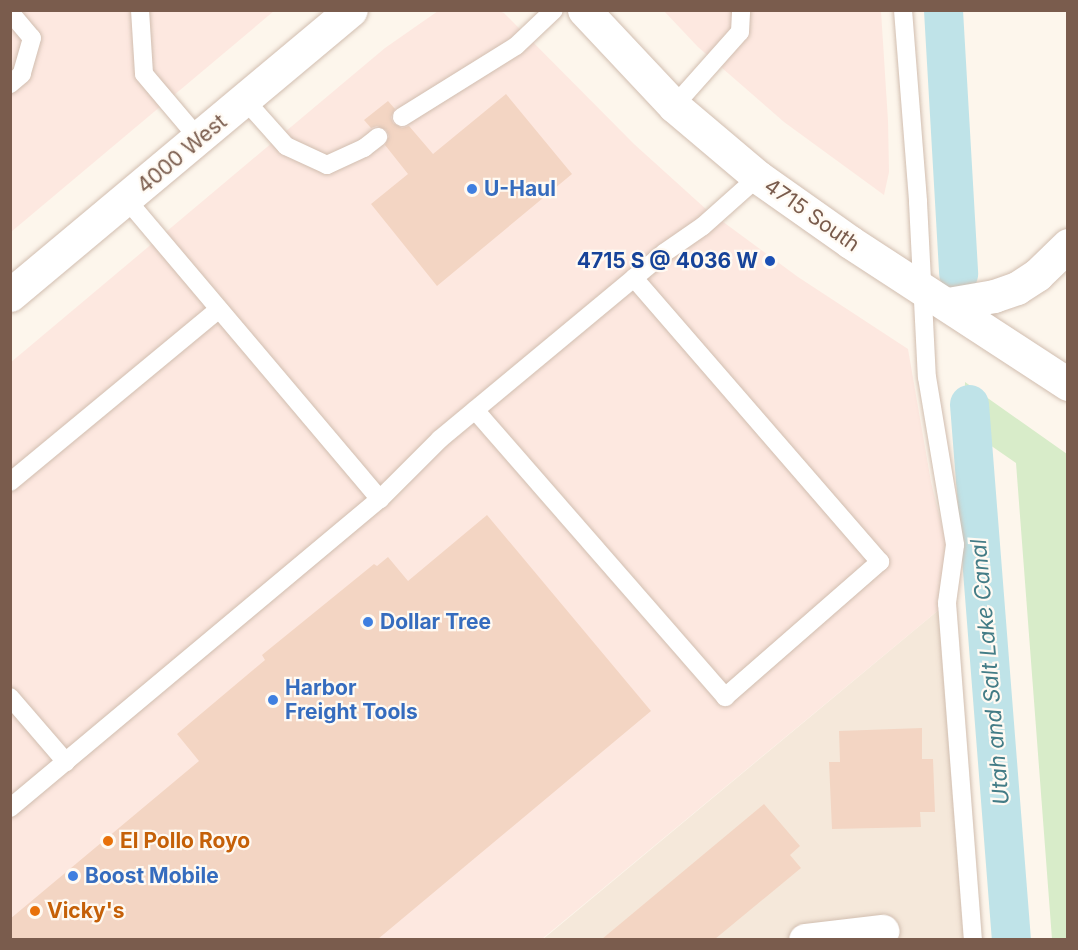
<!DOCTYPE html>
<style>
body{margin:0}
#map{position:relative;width:1078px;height:950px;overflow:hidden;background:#fdf6ec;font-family:Inter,sans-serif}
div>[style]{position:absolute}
.residential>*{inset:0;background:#f5e8da}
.commercial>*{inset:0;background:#fde8e0}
.green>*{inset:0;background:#d8ecc9}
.canal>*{height:39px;margin:-19.5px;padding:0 19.5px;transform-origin:19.5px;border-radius:19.5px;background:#bfe3e8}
.building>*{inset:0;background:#f3d5c3}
.roads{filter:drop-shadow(0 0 2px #d1beb0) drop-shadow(0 0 2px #d1beb0)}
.service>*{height:18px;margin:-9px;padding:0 9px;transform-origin:9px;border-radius:9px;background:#fff}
.minor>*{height:33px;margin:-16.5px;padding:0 16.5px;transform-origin:16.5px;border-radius:16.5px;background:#fff}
.tertiary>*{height:33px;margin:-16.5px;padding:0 16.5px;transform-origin:16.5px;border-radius:16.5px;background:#fff}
.secondary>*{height:33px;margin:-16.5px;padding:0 16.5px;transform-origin:16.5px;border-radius:16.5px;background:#fff}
.dots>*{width:16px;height:16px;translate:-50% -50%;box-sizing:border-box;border:3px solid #fffaf3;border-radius:50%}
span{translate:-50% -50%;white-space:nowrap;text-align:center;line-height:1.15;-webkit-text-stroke:4.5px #fffaf3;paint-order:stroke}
.street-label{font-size:21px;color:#7a5c4d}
.shop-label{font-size:21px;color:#366cbe;font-weight:700}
.left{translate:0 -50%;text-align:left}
.transit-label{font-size:21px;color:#164399;font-weight:700}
.right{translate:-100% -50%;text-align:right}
.food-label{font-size:21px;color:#c56008;font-weight:700}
.water-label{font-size:22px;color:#437c86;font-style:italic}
.frame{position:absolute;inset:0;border:12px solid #7a5c4d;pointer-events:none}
</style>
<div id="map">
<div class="residential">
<div style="clip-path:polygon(941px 608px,964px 939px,542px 940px)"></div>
</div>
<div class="commercial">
<div style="clip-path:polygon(11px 11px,274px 11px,11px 232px)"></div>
<div style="clip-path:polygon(438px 11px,499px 11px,504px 13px,634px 144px,707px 210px,798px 277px,908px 349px,931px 482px,946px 542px,941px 608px,542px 939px,11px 939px,10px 363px,385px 48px)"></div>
<div style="clip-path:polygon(664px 11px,881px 11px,888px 121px,889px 172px,884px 195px,784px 122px,698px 47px)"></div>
</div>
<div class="green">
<div style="clip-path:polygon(965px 382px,1067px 454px,1067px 939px,1052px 939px,1016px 463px,964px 427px)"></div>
</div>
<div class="canal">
<div style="left:943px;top:10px;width:264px;rotate:86.7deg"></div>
<div style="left:969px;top:404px;width:538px;rotate:85.52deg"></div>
</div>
<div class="building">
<div style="clip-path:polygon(506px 94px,572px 174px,437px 286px,371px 204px,408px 174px,385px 145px,389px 136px,386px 130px,377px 126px,371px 128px,364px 120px,388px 101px,395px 109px,391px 117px,393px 123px,402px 128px,409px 126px,433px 154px)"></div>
<div style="clip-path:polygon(487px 515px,651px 711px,378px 939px,10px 939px,10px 919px,199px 761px,177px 734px,265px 660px,262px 655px,374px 564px,377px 566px,388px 557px,408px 581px)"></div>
<div style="clip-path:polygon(922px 728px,922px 759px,933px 759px,935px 812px,920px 812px,921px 827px,832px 829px,829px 762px,840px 762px,839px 731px)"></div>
<div style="clip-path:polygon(764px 804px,800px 846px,790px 855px,801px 868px,772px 892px,715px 939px,602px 939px)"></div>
</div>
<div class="roads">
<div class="service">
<div style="left:140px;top:10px;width:64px;rotate:86.4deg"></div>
<div style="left:144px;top:74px;width:85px;rotate:49.8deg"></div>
<div style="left:903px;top:10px;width:193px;rotate:85.5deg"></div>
<div style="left:918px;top:202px;width:175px;rotate:87.1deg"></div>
<div style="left:927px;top:377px;width:170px;rotate:80.5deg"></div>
<div style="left:955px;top:545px;width:59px;rotate:97.9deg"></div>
<div style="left:947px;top:603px;width:338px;rotate:85.6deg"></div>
<div style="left:10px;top:12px;width:34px;rotate:50deg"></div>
<div style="left:32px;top:38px;width:37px;rotate:106deg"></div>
<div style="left:22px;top:74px;width:16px;rotate:140deg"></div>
<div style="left:245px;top:100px;width:62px;rotate:48.3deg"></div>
<div style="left:286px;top:146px;width:45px;rotate:24.9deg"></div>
<div style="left:327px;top:165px;width:41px;rotate:-24.7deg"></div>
<div style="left:364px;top:148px;width:18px;rotate:-38deg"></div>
<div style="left:674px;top:106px;width:99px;rotate:-48.3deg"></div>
<div style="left:740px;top:32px;width:22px;rotate:-87deg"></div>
<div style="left:402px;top:117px;width:134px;rotate:-31.9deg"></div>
<div style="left:516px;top:46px;width:52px;rotate:-43.5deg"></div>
<div style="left:127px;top:200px;width:392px;rotate:49.8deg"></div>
<div style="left:475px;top:410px;width:381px;rotate:48.9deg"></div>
<div style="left:725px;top:697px;width:206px;rotate:-41.1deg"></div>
<div style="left:880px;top:562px;width:376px;rotate:-130.9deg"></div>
<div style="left:10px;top:482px;width:271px;rotate:-39.6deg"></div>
<div style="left:10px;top:697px;width:86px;rotate:49.3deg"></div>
<div style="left:10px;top:808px;width:482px;rotate:-39.9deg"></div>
<div style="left:380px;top:499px;width:85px;rotate:-45deg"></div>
<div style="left:440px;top:439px;width:291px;rotate:-39.7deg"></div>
<div style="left:664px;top:253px;width:47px;rotate:-34.7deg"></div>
<div style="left:703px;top:226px;width:74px;rotate:-41.7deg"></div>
</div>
<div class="minor">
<div style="left:805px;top:940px;width:78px;rotate:-6.7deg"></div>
</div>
<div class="tertiary">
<div style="left:10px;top:295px;width:444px;rotate:-39.9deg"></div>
</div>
<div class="secondary">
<div style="left:584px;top:10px;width:132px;rotate:46.8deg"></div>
<div style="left:674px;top:106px;width:110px;rotate:40.2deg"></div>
<div style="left:758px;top:177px;width:113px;rotate:35.2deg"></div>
<div style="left:850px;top:242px;width:260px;rotate:33.1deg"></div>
<div style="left:948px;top:304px;width:47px;rotate:-9.9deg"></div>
<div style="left:994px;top:296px;width:24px;rotate:-19deg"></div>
<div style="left:1017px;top:288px;width:24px;rotate:-33deg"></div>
<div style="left:1037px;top:275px;width:43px;rotate:-44.1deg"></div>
</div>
</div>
<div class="dots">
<div style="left:472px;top:189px;background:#3f7fe0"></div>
<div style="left:770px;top:261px;background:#1a4fb4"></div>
<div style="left:368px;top:622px;background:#3f7fe0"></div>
<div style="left:273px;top:700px;background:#3f7fe0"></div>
<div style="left:108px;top:841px;background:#e8710a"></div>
<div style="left:73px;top:876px;background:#3f7fe0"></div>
<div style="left:35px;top:911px;background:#e8710a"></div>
</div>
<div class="street-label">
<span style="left:182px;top:154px;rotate:-40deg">4000 West</span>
<span style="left:812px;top:215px;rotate:35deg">4715 South</span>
</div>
<div class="shop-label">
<span class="left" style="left:484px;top:189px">U-Haul</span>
<span class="left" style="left:380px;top:622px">Dollar Tree</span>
<span class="left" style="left:285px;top:700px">Harbor<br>Freight Tools</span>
<span class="left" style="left:85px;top:876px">Boost Mobile</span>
</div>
<div class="transit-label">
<span class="right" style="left:758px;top:261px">4715 S @ 4036 W</span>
</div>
<div class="food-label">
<span class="left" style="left:120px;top:841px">El Pollo Royo</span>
<span class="left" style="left:47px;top:911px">Vicky's</span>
</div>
<div class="water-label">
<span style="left:990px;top:672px;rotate:-95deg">Utah and Salt Lake Canal</span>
</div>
<div class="frame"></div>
</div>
